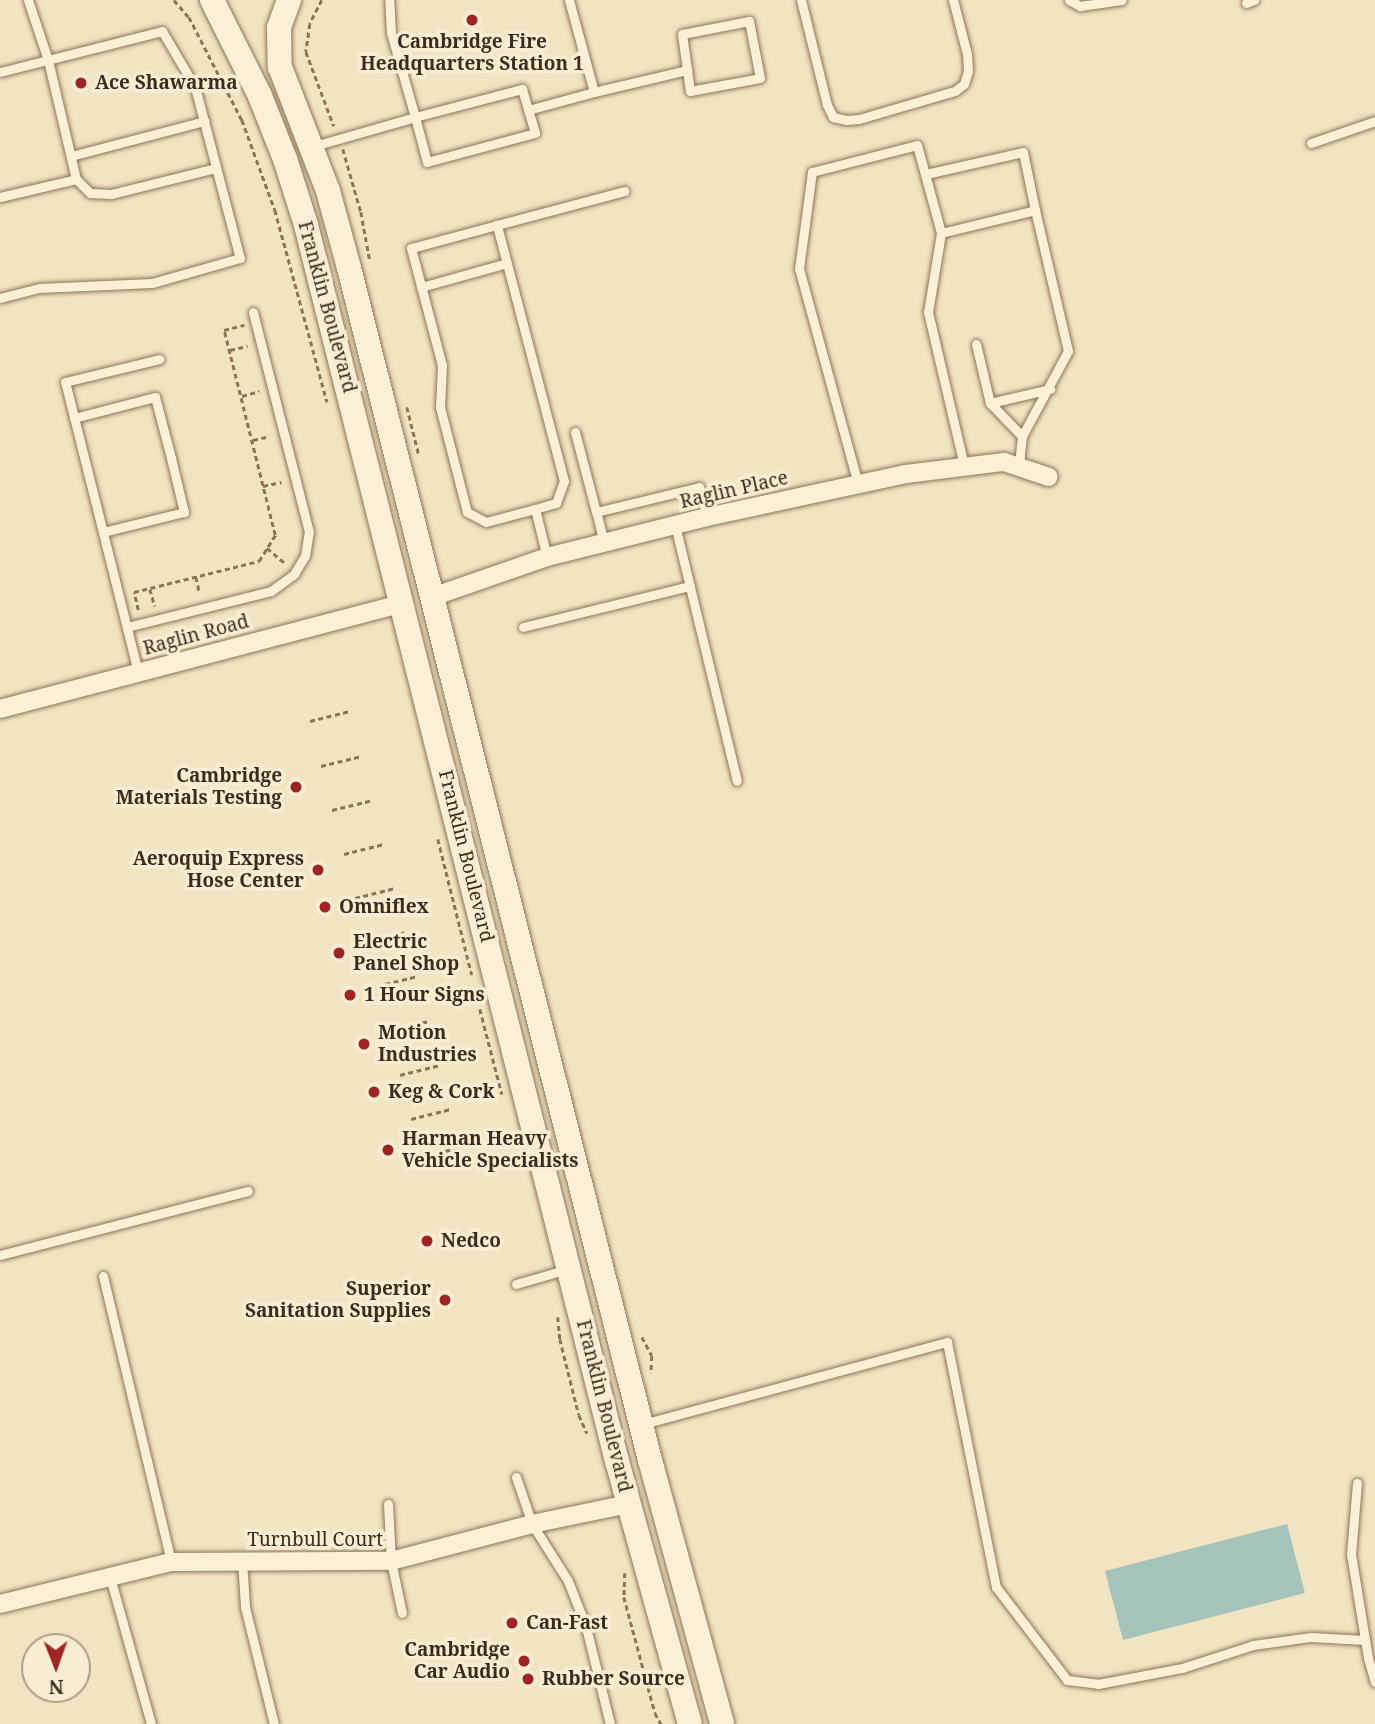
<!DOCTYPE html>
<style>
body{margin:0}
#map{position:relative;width:1375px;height:1724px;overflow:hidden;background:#f1e4c2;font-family:"Noto Serif",serif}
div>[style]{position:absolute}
.water>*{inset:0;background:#a5c3bb}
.path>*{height:2.5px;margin-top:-1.25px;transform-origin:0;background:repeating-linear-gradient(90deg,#8c7458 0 5px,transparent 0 8.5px)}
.roads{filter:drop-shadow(0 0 2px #8c7458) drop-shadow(0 0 2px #8c7458)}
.service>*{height:9px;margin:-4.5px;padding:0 4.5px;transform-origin:4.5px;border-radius:4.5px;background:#fbf0d6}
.minor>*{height:18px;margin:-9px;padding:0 9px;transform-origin:9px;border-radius:9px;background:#fbf0d6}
.secondary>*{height:24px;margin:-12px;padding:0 12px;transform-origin:12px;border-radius:12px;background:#fbf0d6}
.dots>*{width:19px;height:19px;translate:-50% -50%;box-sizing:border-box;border:4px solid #f8edd2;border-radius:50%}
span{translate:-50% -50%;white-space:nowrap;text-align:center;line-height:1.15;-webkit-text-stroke:7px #f8edd2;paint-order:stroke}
.poi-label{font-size:19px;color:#3b2c1d;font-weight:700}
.left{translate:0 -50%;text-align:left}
.right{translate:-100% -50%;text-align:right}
.street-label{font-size:19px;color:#3b2c1d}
.north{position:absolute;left:21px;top:1633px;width:70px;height:70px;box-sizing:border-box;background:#f8edd2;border:2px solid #aca08a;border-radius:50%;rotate:179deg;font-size:19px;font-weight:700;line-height:28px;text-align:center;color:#3b2c1d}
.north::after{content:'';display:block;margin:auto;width:24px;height:32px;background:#9f2524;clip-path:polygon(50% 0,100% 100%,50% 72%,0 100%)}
</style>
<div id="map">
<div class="water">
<div style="clip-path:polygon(1287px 1524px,1305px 1593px,1123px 1640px,1105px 1571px)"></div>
</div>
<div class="path">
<div style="left:174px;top:0;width:23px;rotate:49deg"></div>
<div style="left:189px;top:17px;width:116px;rotate:62.8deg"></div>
<div style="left:242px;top:120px;width:96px;rotate:69.9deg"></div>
<div style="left:275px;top:210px;width:199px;rotate:74.8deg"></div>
<div style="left:322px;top:0;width:27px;rotate:117deg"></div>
<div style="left:310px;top:24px;width:28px;rotate:98deg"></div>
<div style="left:306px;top:52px;width:79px;rotate:69.3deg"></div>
<div style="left:343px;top:149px;width:66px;rotate:74.1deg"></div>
<div style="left:361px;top:212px;width:50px;rotate:79.6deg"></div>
<div style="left:230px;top:350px;width:18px;rotate:-13deg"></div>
<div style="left:242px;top:396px;width:18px;rotate:-16deg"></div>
<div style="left:407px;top:407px;width:49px;rotate:76deg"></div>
<div style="left:253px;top:440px;width:17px;rotate:-13deg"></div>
<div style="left:263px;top:486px;width:19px;rotate:-12deg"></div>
<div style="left:267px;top:548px;width:25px;rotate:40deg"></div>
<div style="left:196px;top:577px;width:17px;rotate:77deg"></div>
<div style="left:150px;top:589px;width:18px;rotate:74deg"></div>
<div style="left:138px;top:610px;width:18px;rotate:-103deg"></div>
<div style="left:134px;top:592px;width:129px;rotate:-13.9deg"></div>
<div style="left:259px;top:561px;width:31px;rotate:-58deg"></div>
<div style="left:275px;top:535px;width:211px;rotate:-104deg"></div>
<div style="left:224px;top:330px;width:21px;rotate:-14deg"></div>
<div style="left:310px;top:721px;width:41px;rotate:-14deg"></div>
<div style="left:321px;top:766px;width:42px;rotate:-13.7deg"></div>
<div style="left:332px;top:810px;width:42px;rotate:-13.7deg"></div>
<div style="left:438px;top:839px;width:140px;rotate:76deg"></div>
<div style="left:344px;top:854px;width:41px;rotate:-14deg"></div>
<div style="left:355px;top:898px;width:41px;rotate:-14deg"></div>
<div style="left:366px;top:942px;width:41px;rotate:-14deg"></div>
<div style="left:377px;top:986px;width:42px;rotate:-13.7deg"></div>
<div style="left:480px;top:1009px;width:88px;rotate:75.5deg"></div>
<div style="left:389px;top:1031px;width:41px;rotate:-14deg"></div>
<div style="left:400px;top:1075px;width:41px;rotate:-14deg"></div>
<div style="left:411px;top:1119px;width:41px;rotate:-14deg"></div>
<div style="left:421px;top:1159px;width:42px;rotate:-18deg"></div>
<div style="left:558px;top:1317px;width:22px;rotate:85deg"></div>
<div style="left:560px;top:1339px;width:78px;rotate:76deg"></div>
<div style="left:579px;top:1415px;width:20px;rotate:66deg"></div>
<div style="left:642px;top:1337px;width:21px;rotate:62deg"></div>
<div style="left:652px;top:1356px;width:17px;rotate:93deg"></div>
<div style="left:625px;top:1573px;width:24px;rotate:92deg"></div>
<div style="left:624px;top:1597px;width:120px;rotate:75deg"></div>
<div style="left:655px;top:1713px;width:13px;rotate:61deg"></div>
</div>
<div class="roads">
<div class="service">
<div style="left:28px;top:0;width:63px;rotate:71.6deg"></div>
<div style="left:48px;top:60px;width:122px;rotate:76.8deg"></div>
<div style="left:76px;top:179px;width:20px;rotate:45deg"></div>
<div style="left:90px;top:193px;width:21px;rotate:3deg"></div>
<div style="left:111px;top:194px;width:108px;rotate:-13.9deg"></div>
<div style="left:801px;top:0;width:108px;rotate:76.1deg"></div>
<div style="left:827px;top:105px;width:13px;rotate:63deg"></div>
<div style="left:833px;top:117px;width:13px;rotate:13deg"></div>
<div style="left:846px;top:120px;width:13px;rotate:-4deg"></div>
<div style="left:859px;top:119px;width:100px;rotate:-16.3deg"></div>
<div style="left:955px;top:91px;width:11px;rotate:-38deg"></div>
<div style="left:964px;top:84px;width:14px;rotate:-73deg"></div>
<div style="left:968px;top:71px;width:17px;rotate:-93deg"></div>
<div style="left:967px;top:54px;width:56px;rotate:-104.5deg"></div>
<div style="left:1069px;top:0;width:13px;rotate:29deg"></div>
<div style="left:1080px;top:6px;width:42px;rotate:-8.1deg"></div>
<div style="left:1246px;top:3px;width:9px;rotate:-21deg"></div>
<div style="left:0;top:72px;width:167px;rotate:-14.2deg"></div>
<div style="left:162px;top:31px;width:65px;rotate:59.5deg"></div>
<div style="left:195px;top:87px;width:177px;rotate:75.3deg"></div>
<div style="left:240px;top:258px;width:91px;rotate:164.1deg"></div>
<div style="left:152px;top:283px;width:113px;rotate:177.5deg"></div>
<div style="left:39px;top:288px;width:40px;rotate:165.6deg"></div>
<div style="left:522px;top:89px;width:46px;rotate:73.5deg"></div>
<div style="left:535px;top:133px;width:112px;rotate:165deg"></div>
<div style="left:427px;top:162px;width:47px;rotate:-104.9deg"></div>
<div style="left:415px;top:117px;width:111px;rotate:-14.7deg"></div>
<div style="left:594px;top:92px;width:96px;rotate:-13.3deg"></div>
<div style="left:687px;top:70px;width:21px;rotate:82deg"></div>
<div style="left:690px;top:91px;width:71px;rotate:-10.5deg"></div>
<div style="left:760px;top:78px;width:58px;rotate:-100.9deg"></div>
<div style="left:749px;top:21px;width:68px;rotate:169deg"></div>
<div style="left:682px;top:34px;width:36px;rotate:82deg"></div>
<div style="left:528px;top:110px;width:68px;rotate:-15.3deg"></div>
<div style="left:594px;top:92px;width:95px;rotate:-105.2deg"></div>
<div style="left:1311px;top:143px;width:68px;rotate:-19deg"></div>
<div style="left:314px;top:146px;width:105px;rotate:-16deg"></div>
<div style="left:415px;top:117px;width:87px;rotate:-105.9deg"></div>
<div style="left:391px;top:33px;width:33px;rotate:-93deg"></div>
<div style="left:71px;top:156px;width:138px;rotate:-14.7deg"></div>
<div style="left:926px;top:174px;width:99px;rotate:-12.8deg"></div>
<div style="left:1023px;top:152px;width:59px;rotate:78.3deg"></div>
<div style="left:0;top:197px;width:78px;rotate:-13.3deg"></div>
<div style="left:497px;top:225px;width:132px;rotate:-14.9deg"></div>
<div style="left:941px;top:233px;width:97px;rotate:-13.7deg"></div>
<div style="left:1035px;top:210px;width:145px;rotate:76.8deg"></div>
<div style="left:1068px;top:351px;width:97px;rotate:118.4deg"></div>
<div style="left:1022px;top:436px;width:31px;rotate:96deg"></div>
<div style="left:421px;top:287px;width:89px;rotate:-15.6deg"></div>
<div style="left:976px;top:344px;width:61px;rotate:76.7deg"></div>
<div style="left:990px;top:403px;width:46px;rotate:45.9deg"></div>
<div style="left:990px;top:403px;width:62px;rotate:-13.1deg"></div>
<div style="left:74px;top:418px;width:84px;rotate:-14.5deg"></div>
<div style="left:155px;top:397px;width:63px;rotate:75.3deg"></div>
<div style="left:171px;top:458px;width:56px;rotate:76.5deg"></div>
<div style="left:184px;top:512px;width:83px;rotate:166.1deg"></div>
<div style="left:575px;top:432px;width:83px;rotate:75.3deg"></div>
<div style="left:858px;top:484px;width:223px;rotate:-105.3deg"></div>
<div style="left:799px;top:269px;width:98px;rotate:-82.4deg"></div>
<div style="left:812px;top:172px;width:108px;rotate:-14.4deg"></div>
<div style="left:917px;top:145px;width:91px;rotate:74.7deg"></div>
<div style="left:941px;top:233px;width:80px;rotate:99.3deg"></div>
<div style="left:928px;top:312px;width:158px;rotate:76.8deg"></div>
<div style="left:535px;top:509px;width:22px;rotate:-16deg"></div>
<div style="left:556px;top:503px;width:23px;rotate:-70deg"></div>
<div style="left:564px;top:481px;width:265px;rotate:-104.7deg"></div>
<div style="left:497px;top:225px;width:89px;rotate:165deg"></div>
<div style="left:411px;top:248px;width:121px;rotate:75.2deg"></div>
<div style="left:442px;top:365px;width:42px;rotate:92.7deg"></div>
<div style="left:440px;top:407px;width:108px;rotate:75.6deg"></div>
<div style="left:467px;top:512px;width:21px;rotate:28deg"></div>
<div style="left:486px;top:522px;width:51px;rotate:-14.9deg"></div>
<div style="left:535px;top:509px;width:49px;rotate:76deg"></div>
<div style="left:675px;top:525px;width:263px;rotate:76.4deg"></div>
<div style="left:604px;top:543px;width:32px;rotate:-104deg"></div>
<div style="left:596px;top:512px;width:106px;rotate:-13.6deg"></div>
<div style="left:699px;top:487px;width:31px;rotate:75deg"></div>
<div style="left:127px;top:627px;width:148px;rotate:-14deg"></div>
<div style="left:271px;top:591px;width:29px;rotate:-36deg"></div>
<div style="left:294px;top:574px;width:21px;rotate:-59deg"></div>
<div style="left:305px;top:556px;width:24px;rotate:-81deg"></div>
<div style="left:309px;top:532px;width:227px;rotate:-104.3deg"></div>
<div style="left:523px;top:627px;width:172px;rotate:-13.8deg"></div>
<div style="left:138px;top:672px;width:299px;rotate:-104.1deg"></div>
<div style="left:65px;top:382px;width:97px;rotate:-13.7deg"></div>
<div style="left:0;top:1255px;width:256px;rotate:-14.5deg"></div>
<div style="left:103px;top:1276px;width:294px;rotate:76.6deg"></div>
<div style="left:516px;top:1284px;width:54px;rotate:-16.1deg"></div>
<div style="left:643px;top:1424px;width:315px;rotate:-15.1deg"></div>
<div style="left:947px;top:1342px;width:250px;rotate:78.7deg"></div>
<div style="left:996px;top:1587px;width:117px;rotate:52.6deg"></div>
<div style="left:1067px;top:1680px;width:31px;rotate:7deg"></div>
<div style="left:1098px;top:1684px;width:86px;rotate:-10.8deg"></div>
<div style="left:1182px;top:1668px;width:75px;rotate:-17.9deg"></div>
<div style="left:1253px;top:1645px;width:59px;rotate:-7.9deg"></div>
<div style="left:1311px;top:1637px;width:54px;rotate:3.2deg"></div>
<div style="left:516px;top:1477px;width:50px;rotate:71.2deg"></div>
<div style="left:532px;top:1524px;width:67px;rotate:57.7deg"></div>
<div style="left:568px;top:1581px;width:49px;rotate:68.6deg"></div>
<div style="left:586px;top:1627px;width:100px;rotate:76.1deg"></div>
<div style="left:1357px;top:1483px;width:71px;rotate:94.8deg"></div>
<div style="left:1351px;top:1554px;width:105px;rotate:80.7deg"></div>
<div style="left:1368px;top:1658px;width:25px;rotate:74deg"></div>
<div style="left:388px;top:1504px;width:57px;rotate:87deg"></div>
<div style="left:391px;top:1561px;width:53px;rotate:78.1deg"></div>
<div style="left:242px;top:1560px;width:47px;rotate:86.3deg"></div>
<div style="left:245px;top:1607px;width:121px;rotate:76.1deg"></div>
<div style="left:110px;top:1577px;width:153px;rotate:74.4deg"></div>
</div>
<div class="minor">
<div style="left:432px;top:597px;width:122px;rotate:-19.2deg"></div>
<div style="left:547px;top:557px;width:165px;rotate:-14deg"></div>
<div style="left:707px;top:517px;width:204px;rotate:-12.2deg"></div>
<div style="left:906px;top:474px;width:99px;rotate:-7deg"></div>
<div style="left:1004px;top:462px;width:47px;rotate:18.4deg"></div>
<div style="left:0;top:709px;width:417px;rotate:-14.7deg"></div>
<div style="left:0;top:1604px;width:176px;rotate:-13.8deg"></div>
<div style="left:171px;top:1562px;width:220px;rotate:-0.3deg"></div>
<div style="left:391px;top:1561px;width:146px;rotate:-14.7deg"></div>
<div style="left:532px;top:1524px;width:99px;rotate:-11.7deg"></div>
</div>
<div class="secondary">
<div style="left:212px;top:0;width:107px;rotate:63.4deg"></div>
<div style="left:260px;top:96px;width:68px;rotate:68.4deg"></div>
<div style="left:285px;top:159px;width:69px;rotate:72.3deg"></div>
<div style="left:306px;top:225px;width:1275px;rotate:75.88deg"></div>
<div style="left:617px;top:1461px;width:273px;rotate:74.5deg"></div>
<div style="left:289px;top:0;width:30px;rotate:110deg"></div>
<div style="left:279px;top:28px;width:39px;rotate:89deg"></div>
<div style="left:280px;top:67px;width:133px;rotate:68.8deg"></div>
<div style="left:328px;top:191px;width:80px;rotate:74.7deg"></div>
<div style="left:349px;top:268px;width:1229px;rotate:75.83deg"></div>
<div style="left:650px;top:1460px;width:274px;rotate:74.7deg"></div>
</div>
</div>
<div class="dots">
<div style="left:472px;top:20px;background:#9f2524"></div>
<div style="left:81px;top:83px;background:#9f2524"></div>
<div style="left:296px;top:787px;background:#9f2524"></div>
<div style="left:318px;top:870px;background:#9f2524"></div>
<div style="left:325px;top:907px;background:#9f2524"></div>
<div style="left:339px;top:953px;background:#9f2524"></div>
<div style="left:350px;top:995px;background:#9f2524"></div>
<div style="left:364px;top:1044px;background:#9f2524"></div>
<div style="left:374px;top:1092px;background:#9f2524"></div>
<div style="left:388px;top:1150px;background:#9f2524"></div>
<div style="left:427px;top:1241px;background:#9f2524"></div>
<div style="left:445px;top:1300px;background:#9f2524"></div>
<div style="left:512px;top:1623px;background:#9f2524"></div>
<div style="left:524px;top:1661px;background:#9f2524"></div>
<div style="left:528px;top:1679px;background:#9f2524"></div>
</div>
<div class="poi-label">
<span style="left:472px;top:53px">Cambridge Fire<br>Headquarters Station 1</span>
<span class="left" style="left:95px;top:83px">Ace Shawarma</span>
<span class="right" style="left:282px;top:787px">Cambridge<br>Materials Testing</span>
<span class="right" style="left:304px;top:870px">Aeroquip Express<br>Hose Center</span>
<span class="left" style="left:339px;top:907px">Omniflex</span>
<span class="left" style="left:353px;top:953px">Electric<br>Panel Shop</span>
<span class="left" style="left:364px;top:995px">1 Hour Signs</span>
<span class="left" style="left:378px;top:1044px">Motion<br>Industries</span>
<span class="left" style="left:388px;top:1092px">Keg &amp; Cork</span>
<span class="left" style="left:402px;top:1150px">Harman Heavy<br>Vehicle Specialists</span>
<span class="left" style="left:441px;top:1241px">Nedco</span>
<span class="right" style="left:431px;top:1300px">Superior<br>Sanitation Supplies</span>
<span class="left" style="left:526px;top:1623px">Can-Fast</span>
<span class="right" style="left:510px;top:1661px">Cambridge<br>Car Audio</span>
<span class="left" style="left:542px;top:1679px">Rubber Source</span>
</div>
<div class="street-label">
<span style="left:327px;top:307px;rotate:75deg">Franklin Boulevard</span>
<span style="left:734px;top:490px;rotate:-13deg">Raglin Place</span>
<span style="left:196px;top:635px;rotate:-15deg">Raglin Road</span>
<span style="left:466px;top:856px;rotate:76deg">Franklin Boulevard</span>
<span style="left:604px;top:1406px;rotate:76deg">Franklin Boulevard</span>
<span style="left:315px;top:1540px">Turnbull Court</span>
</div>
<div class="north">N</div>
</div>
